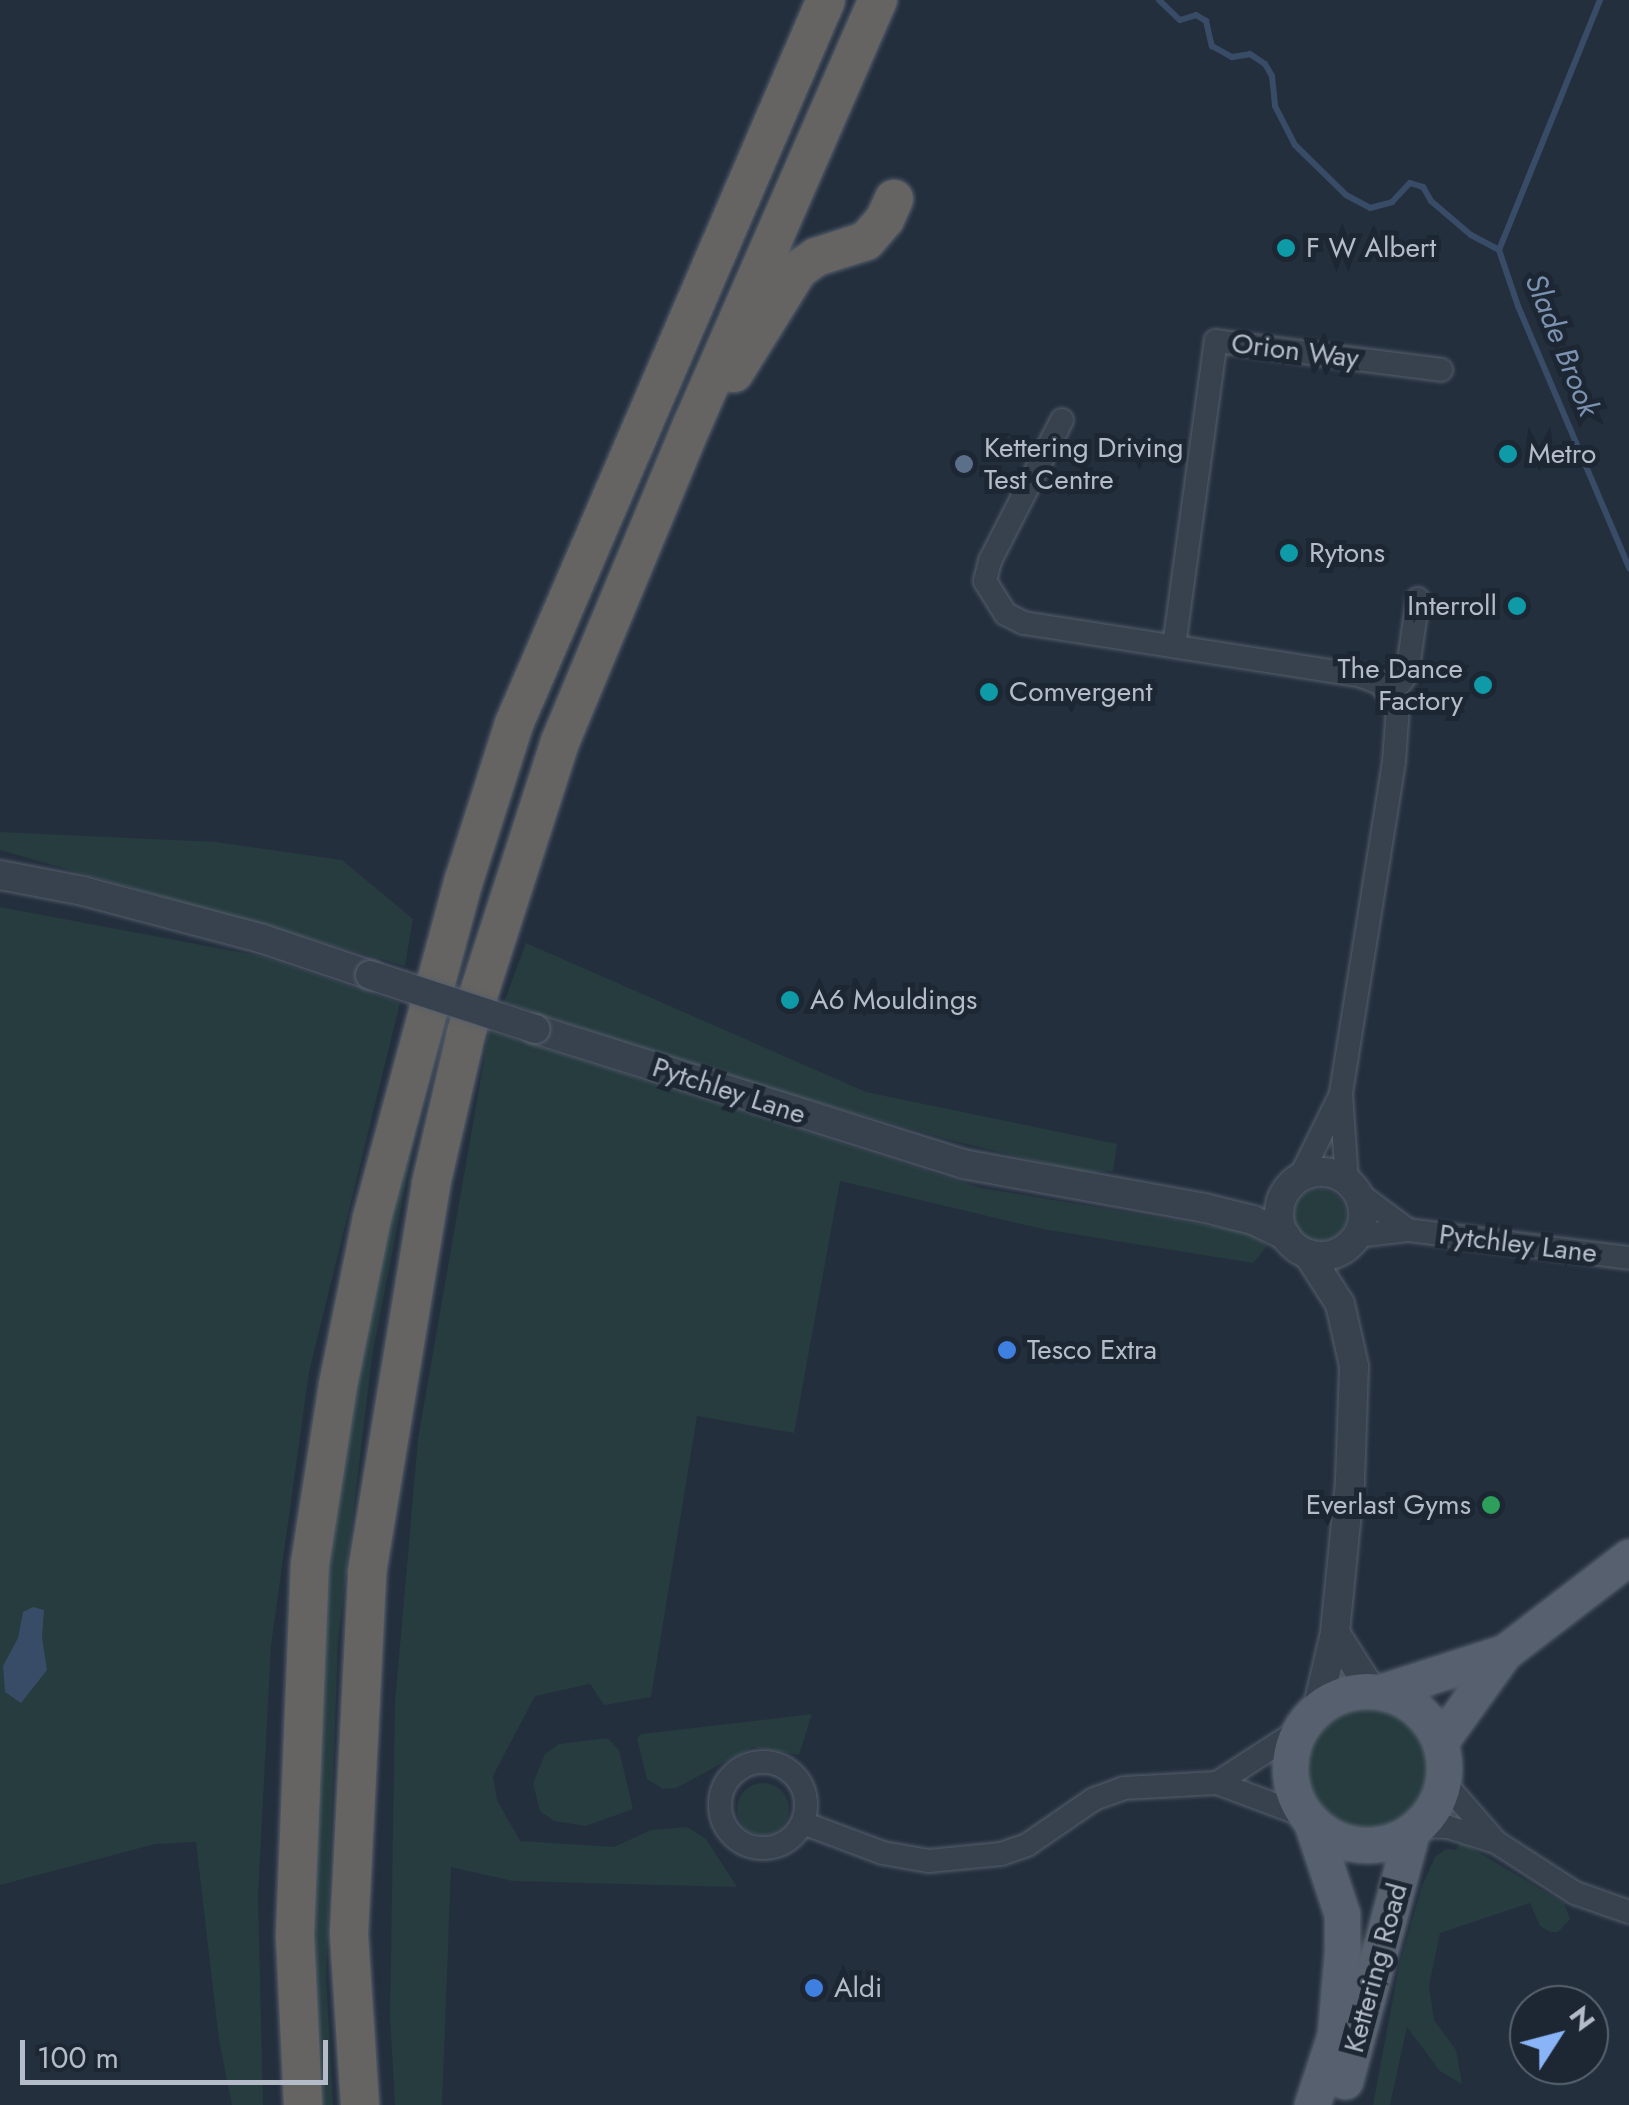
<!DOCTYPE html>
<style>
body{margin:0}
#map{position:relative;width:1629px;height:2105px;overflow:hidden;background:#242f3e;font-family:Jost,sans-serif}
div>[style]{position:absolute}
.green>*{inset:0;background:#263c3f}
.round{border-radius:50%}
.water>*{inset:0;background:#394c67}
.stream>*{height:6px;margin:-3px;padding:0 3px;transform-origin:3px;border-radius:3px;background:#394c67}
.roads{filter:drop-shadow(0 0 2px #565f6c) drop-shadow(0 0 2px #565f6c)}
.minor>*{height:22px;margin:-11px;padding:0 11px;transform-origin:11px;border-radius:11px;background:#38414e}
.minor>.ring{margin:-11px;padding:0;box-sizing:content-box;background:none;border:22px solid #38414e;border-radius:50%}
.tertiary>*{height:28px;margin:-14px;padding:0 14px;transform-origin:14px;border-radius:14px;background:#38414e}
.tertiary>.ring{margin:-14px;padding:0;box-sizing:content-box;background:none;border:28px solid #38414e;border-radius:50%}
.primary>*{height:35px;margin:-17.5px;padding:0 17.5px;transform-origin:17.5px;border-radius:17.5px;background:#56606e}
.primary>.ring{margin:-17.5px;padding:0;box-sizing:content-box;background:none;border:35px solid #56606e;border-radius:50%}
.trunk>*{height:38px;margin:-19px;padding:0 19px;transform-origin:19px;border-radius:19px;background:#656462}
.bridges{filter:drop-shadow(0 0 2px #565f6c) drop-shadow(0 0 2px #565f6c)}
.tertiary-bridge>*{height:28px;margin:-14px;padding:0 14px;transform-origin:14px;border-radius:14px;background:#38414e}
.dots>*{width:28px;height:28px;translate:-50% -50%;box-sizing:border-box;border:5px solid #1d2633;border-radius:50%}
span{translate:-50% -50%;white-space:nowrap;text-align:center;line-height:1.15;-webkit-text-stroke:10px #1d2633;paint-order:stroke}
.poi-label{font-size:28px;color:#b4bcc9}
.left{translate:0 -50%;text-align:left}
.right{translate:-100% -50%;text-align:right}
.street-label{font-size:28px;color:#b4bcc9}
.water-label{font-size:30px;color:#7c92b1;font-style:italic}
.north{position:absolute;left:1509px;top:1985px;width:100px;height:100px;box-sizing:border-box;background:#1d2633;border:2px solid #59626f;border-radius:50%;rotate:54deg;font-size:28px;font-weight:700;line-height:40px;text-align:center;color:#b4bcc9}
.north::after{content:'';display:block;margin:auto;width:35px;height:45px;background:#8ab4f8;clip-path:polygon(50% 0,100% 100%,50% 72%,0 100%)}
.scale{position:absolute;left:20px;top:2040px;width:308px;height:45px;box-sizing:border-box;border:5px solid #b4bcc9;border-top:0;padding-left:12px;font-size:30px;line-height:35px;white-space:nowrap;color:#b4bcc9;-webkit-text-stroke:8px #1d2633;paint-order:stroke}
</style>
<div id="map">
<div class="green">
<div style="clip-path:polygon(0 832px,216px 842px,342px 860px,413px 919px,405px 966px,0 850px)"></div>
<div style="clip-path:polygon(0 907px,260px 956px,400px 1003px,309px 1372px,271px 1645px,258px 1896px,263px 2105px,232px 2105px,219px 2040px,196px 1842px,155px 1844px,0 1885px)"></div>
<div style="clip-path:polygon(526px 943px,866px 1092px,1117px 1144px,1113px 1171px,1082px 1172px,954px 1141px,750px 1083px,504px 1002px)"></div>
<div style="clip-path:polygon(489px 1031px,981px 1188px,1247px 1232px,1267px 1246px,1253px 1263px,1042px 1229px,840px 1181px,794px 1433px,697px 1416px,651px 1697px,604px 1705px,590px 1684px,535px 1696px,493px 1776px,497px 1800px,520px 1841px,614px 1847px,651px 1830px,687px 1827px,706px 1839px,737px 1887px,512px 1881px,451px 1867px,442px 2105px,395px 2105px,390px 2017px,395px 1703px,418px 1439px)"></div>
<div style="clip-path:polygon(413px 1115px,418px 1120px,372px 1356px,338px 1641px,326px 1974px,333px 2105px,313px 2105px,320px 1610px,359px 1344px)"></div>
<div class="round" style="left:1294px;top:1189px;width:52px;height:52px"></div>
<div class="round" style="left:1305px;top:1704px;width:128px;height:128px"></div>
<div style="clip-path:polygon(812px 1714px,799px 1755px,753px 1747px,676px 1788px,663px 1789px,647px 1779px,637px 1738px,642px 1734px)"></div>
<div style="clip-path:polygon(607px 1738px,619px 1750px,633px 1809px,586px 1826px,554px 1821px,540px 1811px,533px 1783px,545px 1754px,559px 1744px)"></div>
<div class="round" style="left:737px;top:1783px;width:52px;height:52px"></div>
<div style="clip-path:polygon(1461px 1842px,1564px 1903px,1570px 1919px,1558px 1932px,1550px 1932px,1540px 1926px,1530px 1903px,1440px 1933px,1429px 1986px,1434px 2020px,1456px 2050px,1462px 2084px,1440px 2071px,1407px 2027px,1390px 2105px,1373px 2105px,1399px 1966px,1422px 1886px,1435px 1857px,1446px 1849px,1456px 1850px)"></div>
</div>
<div class="water">
<div style="clip-path:polygon(33px 1607px,44px 1610px,42px 1637px,47px 1670px,21px 1703px,5px 1692px,3px 1666px,18px 1638px,23px 1612px)"></div>
</div>
<div class="stream">
<div style="left:1159px;top:0;width:29px;rotate:44deg"></div>
<div style="left:1180px;top:20px;width:17px;rotate:-17deg"></div>
<div style="left:1196px;top:15px;width:12px;rotate:31deg"></div>
<div style="left:1206px;top:21px;width:26px;rotate:77deg"></div>
<div style="left:1212px;top:46px;width:23px;rotate:29deg"></div>
<div style="left:1232px;top:57px;width:18px;rotate:-9deg"></div>
<div style="left:1250px;top:54px;width:18px;rotate:34deg"></div>
<div style="left:1265px;top:64px;width:14px;rotate:60deg"></div>
<div style="left:1272px;top:76px;width:30px;rotate:84deg"></div>
<div style="left:1275px;top:106px;width:44px;rotate:62.9deg"></div>
<div style="left:1295px;top:145px;width:71px;rotate:44.4deg"></div>
<div style="left:1346px;top:195px;width:27px;rotate:28deg"></div>
<div style="left:1370px;top:208px;width:23px;rotate:-15deg"></div>
<div style="left:1392px;top:202px;width:26px;rotate:-47deg"></div>
<div style="left:1410px;top:183px;width:14px;rotate:17deg"></div>
<div style="left:1423px;top:187px;width:16px;rotate:60deg"></div>
<div style="left:1431px;top:201px;width:52px;rotate:40.4deg"></div>
<div style="left:1471px;top:235px;width:32px;rotate:28deg"></div>
<div style="left:1499px;top:250px;width:59px;rotate:71.3deg"></div>
<div style="left:1518px;top:306px;width:285px;rotate:67deg"></div>
<div style="left:1499px;top:250px;width:270px;rotate:-68deg"></div>
</div>
<div class="roads">
<div class="minor">
<div style="left:1062px;top:420px;width:158px;rotate:117.1deg"></div>
<div style="left:990px;top:561px;width:21px;rotate:104deg"></div>
<div style="left:985px;top:581px;width:39px;rotate:58deg"></div>
<div style="left:1006px;top:614px;width:20px;rotate:27deg"></div>
<div style="left:1024px;top:623px;width:341px;rotate:8.9deg"></div>
<div style="left:1361px;top:676px;width:20px;rotate:20deg"></div>
<div style="left:1380px;top:683px;width:30px;rotate:53deg"></div>
<div style="left:1398px;top:707px;width:55px;rotate:94.2deg"></div>
<div style="left:1394px;top:762px;width:335px;rotate:99.1deg"></div>
<div style="left:1341px;top:1093px;width:87px;rotate:86.1deg"></div>
<div style="left:1174px;top:646px;width:308px;rotate:-82.2deg"></div>
<div style="left:1216px;top:341px;width:227px;rotate:7.3deg"></div>
<div style="left:1391px;top:694px;width:26px;rotate:-51deg"></div>
<div style="left:1407px;top:674px;width:76px;rotate:-81.7deg"></div>
<div style="left:1300px;top:1177px;width:90px;rotate:-63.7deg"></div>
<div style="left:1358px;top:1193px;width:62px;rotate:36.5deg"></div>
<div style="left:1357px;top:1236px;width:51px;rotate:-6.7deg"></div>
<div style="left:1408px;top:1230px;width:223px;rotate:7.2deg"></div>
<div class="ring" style="left:720px;top:1762px;width:64px;height:64px"></div>
<div style="left:1443px;top:1781px;width:81px;rotate:49deg"></div>
<div style="left:1217px;top:1783px;width:101px;rotate:-32.9deg"></div>
<div style="left:803px;top:1823px;width:85px;rotate:20.6deg"></div>
<div style="left:883px;top:1853px;width:47px;rotate:9.9deg"></div>
<div style="left:929px;top:1861px;width:72px;rotate:-5.6deg"></div>
<div style="left:1001px;top:1854px;width:28px;rotate:-19deg"></div>
<div style="left:1027px;top:1845px;width:81px;rotate:-34.5deg"></div>
<div style="left:1094px;top:1799px;width:32px;rotate:-20deg"></div>
<div style="left:1124px;top:1788px;width:93px;rotate:-3.1deg"></div>
<div style="left:1217px;top:1783px;width:97px;rotate:20.5deg"></div>
<div style="left:1418px;top:1826px;width:30px;rotate:2deg"></div>
<div style="left:1448px;top:1827px;width:50px;rotate:17.4deg"></div>
<div style="left:1496px;top:1842px;width:94px;rotate:32.8deg"></div>
<div style="left:1575px;top:1893px;width:57px;rotate:19.4deg"></div>
</div>
<div class="tertiary">
<div style="left:0;top:875px;width:85px;rotate:10.9deg"></div>
<div style="left:83px;top:891px;width:186px;rotate:14.9deg"></div>
<div style="left:263px;top:939px;width:113px;rotate:18.6deg"></div>
<div style="left:535px;top:1029px;width:449px;rotate:17.5deg"></div>
<div style="left:963px;top:1164px;width:246px;rotate:10.3deg"></div>
<div style="left:1205px;top:1208px;width:49px;rotate:14deg"></div>
<div style="left:1253px;top:1220px;width:37px;rotate:26deg"></div>
<div class="ring" style="left:1279px;top:1172px;width:56px;height:56px"></div>
<div style="left:1308px;top:1254px;width:59px;rotate:57.4deg"></div>
<div style="left:1340px;top:1304px;width:64px;rotate:77.3deg"></div>
<div style="left:1354px;top:1366px;width:116px;rotate:92deg"></div>
<div style="left:1350px;top:1482px;width:152px;rotate:95.7deg"></div>
<div style="left:1335px;top:1633px;width:79px;rotate:103.2deg"></div>
<div style="left:1335px;top:1633px;width:69px;rotate:57.5deg"></div>
</div>
<div class="primary">
<div class="ring" style="left:1290px;top:1691px;width:119px;height:119px"></div>
<div style="left:1381px;top:1692px;width:130px;rotate:-17.9deg"></div>
<div style="left:1505px;top:1652px;width:156px;rotate:-37.5deg"></div>
<div style="left:1440px;top:1742px;width:110px;rotate:-54.3deg"></div>
<div style="left:1311px;top:1821px;width:98px;rotate:71.6deg"></div>
<div style="left:1342px;top:1914px;width:39px;rotate:90deg"></div>
<div style="left:1342px;top:1953px;width:82px;rotate:94.9deg"></div>
<div style="left:1335px;top:2035px;width:74px;rotate:108.2deg"></div>
<div style="left:1345px;top:2081px;width:259px;rotate:-75deg"></div>
</div>
<div class="trunk">
<div style="left:734px;top:373px;width:121px;rotate:-58.1deg"></div>
<div style="left:798px;top:270px;width:22px;rotate:-36deg"></div>
<div style="left:816px;top:257px;width:52px;rotate:-17.7deg"></div>
<div style="left:866px;top:241px;width:29px;rotate:-49deg"></div>
<div style="left:885px;top:219px;width:22px;rotate:-66deg"></div>
<div style="left:303px;top:2105px;width:170px;rotate:-92.7deg"></div>
<div style="left:295px;top:1935px;width:371px;rotate:-87.7deg"></div>
<div style="left:310px;top:1564px;width:181px;rotate:-81.1deg"></div>
<div style="left:338px;top:1385px;width:170px;rotate:-78.5deg"></div>
<div style="left:372px;top:1218px;width:350px;rotate:-74.8deg"></div>
<div style="left:464px;top:880px;width:164px;rotate:-72.2deg"></div>
<div style="left:514px;top:724px;width:788px;rotate:-66.69deg"></div>
<div style="left:360px;top:2105px;width:172px;rotate:-93.7deg"></div>
<div style="left:349px;top:1933px;width:361px;rotate:-87.1deg"></div>
<div style="left:367px;top:1572px;width:393px;rotate:-80.6deg"></div>
<div style="left:431px;top:1184px;width:155px;rotate:-76.9deg"></div>
<div style="left:466px;top:1033px;width:306px;rotate:-72.1deg"></div>
<div style="left:560px;top:742px;width:346px;rotate:-67.4deg"></div>
<div style="left:693px;top:423px;width:462px;rotate:-66.4deg"></div>
</div>
</div>
<div class="bridges">
<div class="tertiary-bridge">
<div style="left:370px;top:975px;width:174px;rotate:18.1deg"></div>
</div>
</div>
<div class="dots">
<div style="left:1286px;top:248px;background:#0f9aa8"></div>
<div style="left:1508px;top:454px;background:#0f9aa8"></div>
<div style="left:964px;top:464px;background:#5c6f8a"></div>
<div style="left:1289px;top:553px;background:#0f9aa8"></div>
<div style="left:1517px;top:606px;background:#0f9aa8"></div>
<div style="left:1483px;top:685px;background:#0f9aa8"></div>
<div style="left:989px;top:692px;background:#0f9aa8"></div>
<div style="left:790px;top:1000px;background:#0f9aa8"></div>
<div style="left:1007px;top:1350px;background:#3f7fe0"></div>
<div style="left:1491px;top:1505px;background:#2e9e5b"></div>
<div style="left:814px;top:1988px;background:#3f7fe0"></div>
</div>
<div class="poi-label">
<span class="left" style="left:1306px;top:248px">F W Albert</span>
<span class="left" style="left:984px;top:464px">Kettering Driving<br>Test Centre</span>
<span class="left" style="left:1528px;top:454px">Metro</span>
<span class="left" style="left:1309px;top:553px">Rytons</span>
<span class="right" style="left:1497px;top:606px">Interroll</span>
<span class="right" style="left:1463px;top:685px">The Dance<br>Factory</span>
<span class="left" style="left:1009px;top:692px">Comvergent</span>
<span class="left" style="left:810px;top:1000px">A6 Mouldings</span>
<span class="left" style="left:1027px;top:1350px">Tesco Extra</span>
<span class="right" style="left:1471px;top:1505px">Everlast Gyms</span>
<span class="left" style="left:834px;top:1988px">Aldi</span>
</div>
<div class="street-label">
<span style="left:1295px;top:351px;rotate:7deg">Orion Way</span>
<span style="left:729px;top:1091px;rotate:18deg">Pytchley Lane</span>
<span style="left:1518px;top:1244px;rotate:7deg">Pytchley Lane</span>
<span style="left:1376px;top:1968px;rotate:-75deg">Kettering Road</span>
</div>
<div class="water-label">
<span style="left:1562px;top:345px;rotate:68deg">Slade Brook</span>
</div>
<div class="north">N</div>
<div class="scale">100 m</div>
</div>
